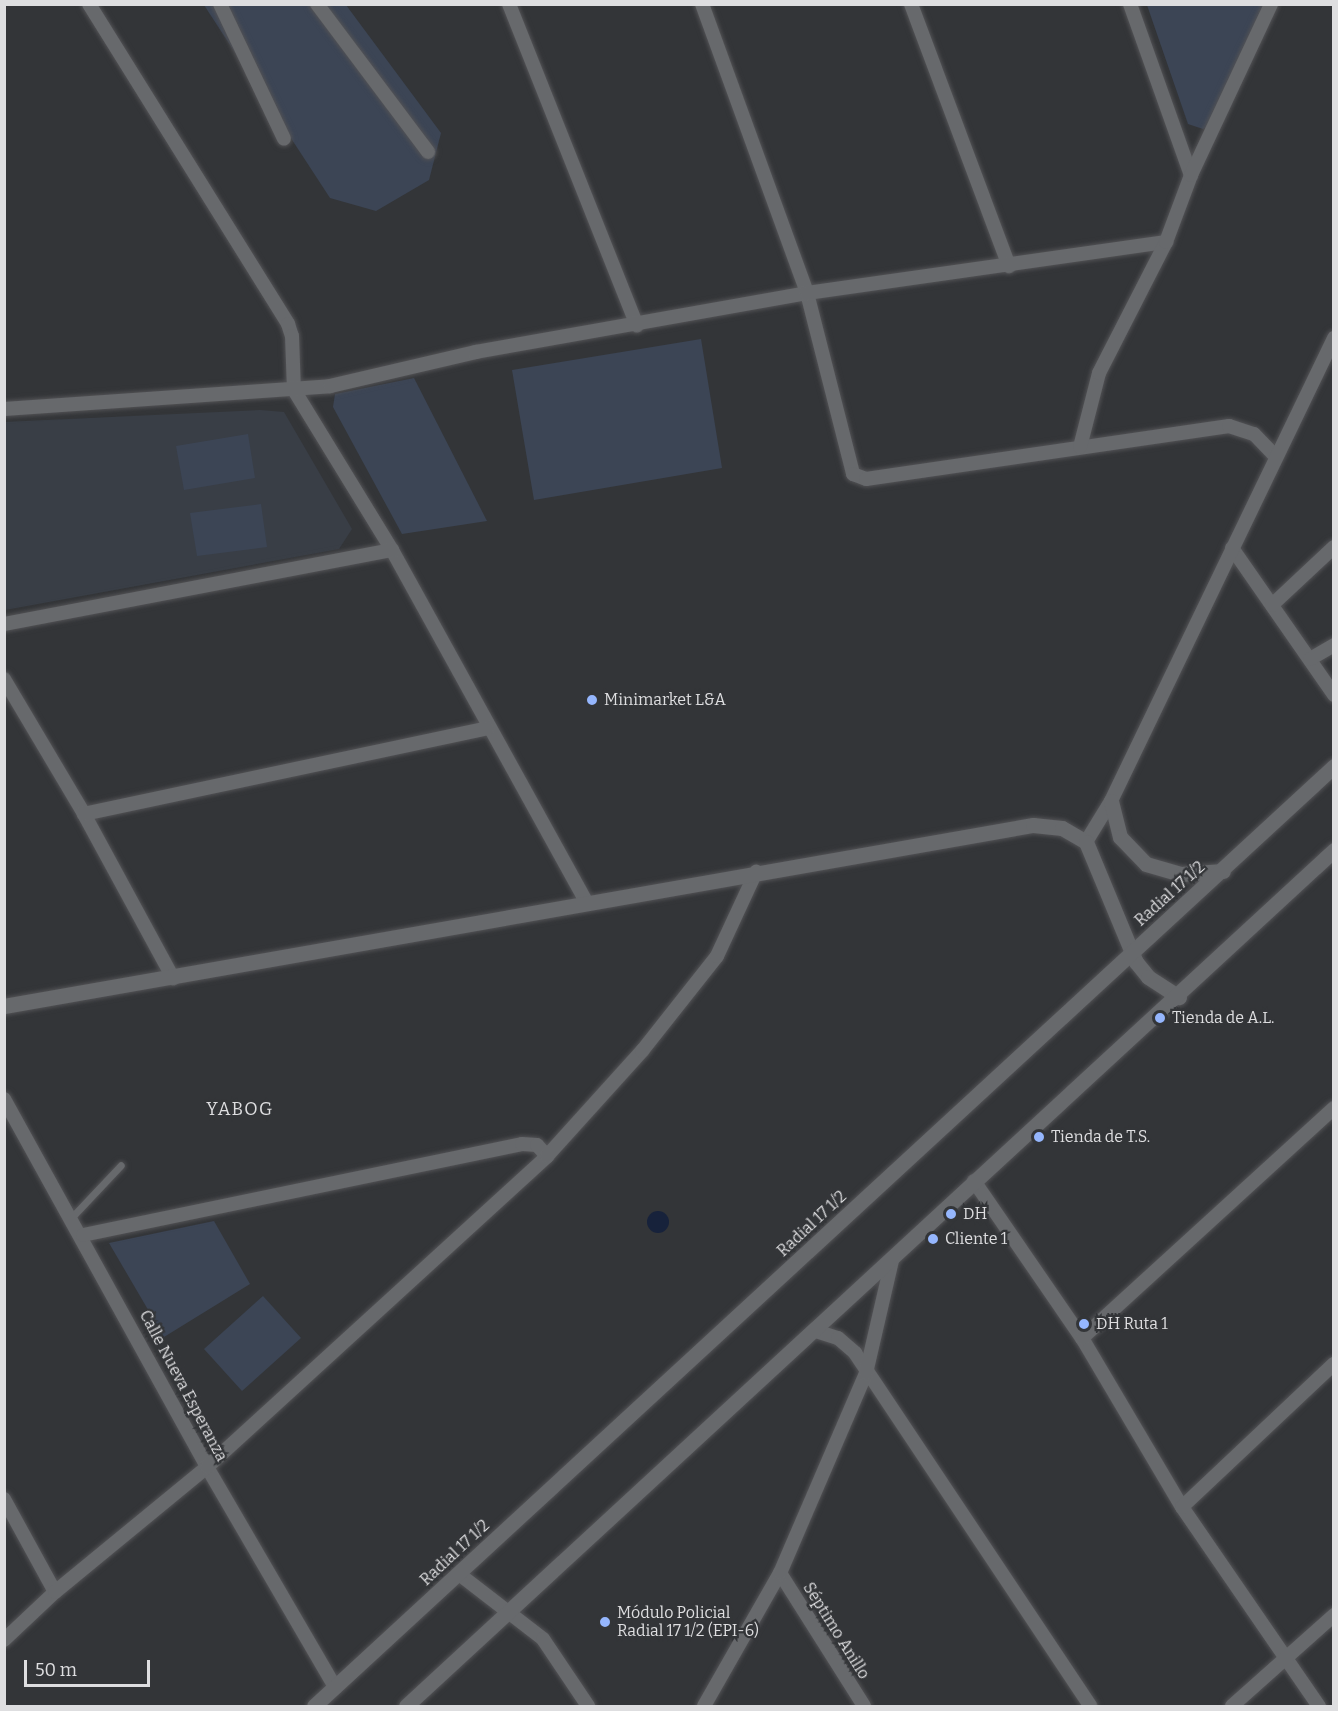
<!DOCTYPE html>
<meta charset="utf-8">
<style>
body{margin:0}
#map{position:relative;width:1338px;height:1711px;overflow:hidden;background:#333538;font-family:Bitter,serif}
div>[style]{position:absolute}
.built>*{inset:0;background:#393e46}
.green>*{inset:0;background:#3c4555}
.water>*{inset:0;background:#17223b}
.round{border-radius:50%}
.roads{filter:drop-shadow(0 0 2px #525255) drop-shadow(0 0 2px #525255)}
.lane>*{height:7px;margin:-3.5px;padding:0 3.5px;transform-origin:3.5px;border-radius:3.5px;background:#67696c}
.street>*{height:14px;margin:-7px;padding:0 7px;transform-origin:7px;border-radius:7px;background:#67696c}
.secondary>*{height:15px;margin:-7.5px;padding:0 7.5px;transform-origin:7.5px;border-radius:7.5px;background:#67696c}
.dots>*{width:16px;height:16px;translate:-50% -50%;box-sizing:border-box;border:3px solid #333538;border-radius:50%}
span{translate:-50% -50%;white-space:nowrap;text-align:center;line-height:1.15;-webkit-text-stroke:4.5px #333538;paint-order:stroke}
.poi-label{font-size:16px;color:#dedee0}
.left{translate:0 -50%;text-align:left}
.street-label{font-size:16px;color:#dedee0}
.neighbourhood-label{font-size:18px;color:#dedee0;letter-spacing:1.5px}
.frame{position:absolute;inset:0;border:6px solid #dedee0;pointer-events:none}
.scale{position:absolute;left:24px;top:1660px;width:126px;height:27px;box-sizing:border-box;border:3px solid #dedee0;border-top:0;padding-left:8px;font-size:18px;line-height:21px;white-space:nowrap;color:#dedee0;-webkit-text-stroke:4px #333538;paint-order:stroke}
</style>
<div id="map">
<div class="built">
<div style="clip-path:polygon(260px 410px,284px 412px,352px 529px,339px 549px,5px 610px,4px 422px)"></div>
</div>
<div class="green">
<div style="clip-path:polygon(204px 5px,346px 5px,441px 133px,429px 180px,376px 211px,330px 198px)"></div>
<div style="clip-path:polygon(1147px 5px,1269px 5px,1209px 126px,1203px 129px,1188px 124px)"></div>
<div style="clip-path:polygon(701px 339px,722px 468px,534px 500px,512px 370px)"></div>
<div style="clip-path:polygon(414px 378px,487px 521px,402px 534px,333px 407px,335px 394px)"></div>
<div style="clip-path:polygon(248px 434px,255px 478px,184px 490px,176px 446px)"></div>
<div style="clip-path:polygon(261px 504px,267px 547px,197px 556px,190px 513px)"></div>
<div style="clip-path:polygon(214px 1221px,250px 1284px,164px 1337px,109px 1243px)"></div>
<div style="clip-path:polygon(263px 1296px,301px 1338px,242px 1391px,204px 1349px)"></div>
</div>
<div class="water">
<div class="round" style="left:647px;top:1211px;width:22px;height:22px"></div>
</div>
<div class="roads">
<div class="lane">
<div style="left:72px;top:1217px;width:71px;rotate:-46.7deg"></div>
</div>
<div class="street">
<div style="left:89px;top:4px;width:377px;rotate:58.1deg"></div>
<div style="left:288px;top:324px;width:13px;rotate:72deg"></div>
<div style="left:292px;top:336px;width:54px;rotate:87.9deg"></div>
<div style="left:294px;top:390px;width:188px;rotate:58.5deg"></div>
<div style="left:392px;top:550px;width:403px;rotate:61.1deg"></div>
<div style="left:220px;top:4px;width:149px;rotate:64.6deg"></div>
<div style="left:317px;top:4px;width:185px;rotate:53.1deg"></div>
<div style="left:509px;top:4px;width:346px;rotate:68.3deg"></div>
<div style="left:702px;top:4px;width:307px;rotate:70deg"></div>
<div style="left:807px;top:293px;width:187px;rotate:75.7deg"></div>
<div style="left:853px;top:474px;width:14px;rotate:21deg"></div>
<div style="left:866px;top:479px;width:367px;rotate:-8.3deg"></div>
<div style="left:1229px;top:426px;width:26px;rotate:18deg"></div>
<div style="left:1254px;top:434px;width:32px;rotate:46deg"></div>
<div style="left:911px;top:4px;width:280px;rotate:69.5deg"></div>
<div style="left:1130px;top:4px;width:182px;rotate:70.4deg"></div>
<div style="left:4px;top:409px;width:327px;rotate:-4deg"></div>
<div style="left:330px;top:386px;width:150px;rotate:-13.1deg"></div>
<div style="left:476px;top:352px;width:336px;rotate:-10.1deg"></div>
<div style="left:807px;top:293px;width:363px;rotate:-8.1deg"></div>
<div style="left:1080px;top:447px;width:76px;rotate:-75.6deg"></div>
<div style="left:1099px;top:373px;width:147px;rotate:-62.9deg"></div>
<div style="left:1166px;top:242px;width:72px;rotate:-69.5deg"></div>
<div style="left:1191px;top:175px;width:189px;rotate:-64.9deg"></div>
<div style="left:1232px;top:548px;width:179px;rotate:55.2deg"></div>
<div style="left:1272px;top:605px;width:85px;rotate:-43.1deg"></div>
<div style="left:4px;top:624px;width:395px;rotate:-10.8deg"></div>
<div style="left:1310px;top:659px;width:28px;rotate:-30deg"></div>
<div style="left:4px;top:679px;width:157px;rotate:59.3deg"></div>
<div style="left:84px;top:814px;width:187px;rotate:61.5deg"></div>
<div style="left:84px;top:814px;width:412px;rotate:-12deg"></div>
<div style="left:1086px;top:842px;width:48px;rotate:-58.6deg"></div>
<div style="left:1111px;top:801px;width:514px;rotate:-64.28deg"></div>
<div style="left:4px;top:1099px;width:420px;rotate:61.1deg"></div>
<div style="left:207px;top:1467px;width:255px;rotate:59.8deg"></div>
<div style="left:974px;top:1181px;width:191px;rotate:55.5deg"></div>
<div style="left:1082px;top:1338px;width:196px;rotate:59.4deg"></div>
<div style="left:1182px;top:1507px;width:242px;rotate:55.5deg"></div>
<div style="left:83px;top:1235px;width:448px;rotate:-11.7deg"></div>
<div style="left:522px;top:1144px;width:15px;rotate:4deg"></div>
<div style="left:537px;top:1145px;width:15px;rotate:48deg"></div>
<div style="left:816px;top:1331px;width:23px;rotate:18deg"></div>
<div style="left:838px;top:1338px;width:23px;rotate:41deg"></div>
<div style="left:855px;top:1353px;width:424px;rotate:56.3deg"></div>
<div style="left:1082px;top:1338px;width:341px;rotate:-42.4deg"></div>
<div style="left:4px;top:1499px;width:106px;rotate:61.3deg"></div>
<div style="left:1182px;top:1507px;width:209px;rotate:-43.3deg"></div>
<div style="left:780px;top:1573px;width:157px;rotate:57.7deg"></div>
<div style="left:459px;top:1574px;width:106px;rotate:37.7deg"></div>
<div style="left:543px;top:1639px;width:81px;rotate:56.1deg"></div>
<div style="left:4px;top:1640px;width:70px;rotate:-43.3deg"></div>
<div style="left:55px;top:1592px;width:197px;rotate:-39.4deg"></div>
<div style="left:207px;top:1467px;width:461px;rotate:-42.4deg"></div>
<div style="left:547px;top:1156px;width:142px;rotate:-47.9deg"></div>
<div style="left:642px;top:1051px;width:121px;rotate:-51.7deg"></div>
<div style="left:717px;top:956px;width:93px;rotate:-65.1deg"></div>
<div style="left:704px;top:1706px;width:153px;rotate:-60.3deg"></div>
<div style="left:780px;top:1573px;width:218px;rotate:-66.7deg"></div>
<div style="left:866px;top:1373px;width:116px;rotate:-77deg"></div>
<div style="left:1232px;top:1706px;width:137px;rotate:-41.7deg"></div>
</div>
<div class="secondary">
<div style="left:1111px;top:801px;width:37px;rotate:76deg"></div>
<div style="left:1120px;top:837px;width:37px;rotate:46deg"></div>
<div style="left:1146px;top:864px;width:36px;rotate:16deg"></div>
<div style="left:1181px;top:874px;width:42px;rotate:-4.1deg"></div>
<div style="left:4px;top:1006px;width:1045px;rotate:-9.98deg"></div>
<div style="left:1033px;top:825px;width:29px;rotate:6deg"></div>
<div style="left:1062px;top:828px;width:28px;rotate:30deg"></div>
<div style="left:1086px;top:842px;width:130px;rotate:67.4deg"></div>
<div style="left:1136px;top:962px;width:19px;rotate:51deg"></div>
<div style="left:1148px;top:977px;width:37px;rotate:33deg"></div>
<div style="left:314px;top:1706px;width:1387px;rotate:-42.66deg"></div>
<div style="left:406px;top:1706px;width:1263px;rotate:-42.69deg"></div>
</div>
</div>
<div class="dots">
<div style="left:592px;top:700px;background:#95b6fd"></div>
<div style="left:1160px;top:1018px;background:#95b6fd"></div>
<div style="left:1039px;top:1137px;background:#95b6fd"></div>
<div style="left:951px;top:1214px;background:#95b6fd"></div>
<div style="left:933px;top:1239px;background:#95b6fd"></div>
<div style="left:1084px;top:1324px;background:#95b6fd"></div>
<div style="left:605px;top:1622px;background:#95b6fd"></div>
</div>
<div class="poi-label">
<span class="left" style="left:604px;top:700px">Minimarket L&amp;A</span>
<span class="left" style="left:1172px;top:1018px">Tienda de A.L.</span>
<span class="left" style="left:1051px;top:1137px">Tienda de T.S.</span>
<span class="left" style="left:963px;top:1214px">DH</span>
<span class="left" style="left:945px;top:1239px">Cliente 1</span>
<span class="left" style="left:1096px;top:1324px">DH Ruta 1</span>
<span class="left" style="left:617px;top:1622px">Módulo Policial<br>Radial 17 1/2 (EPI-6)</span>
</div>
<div class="street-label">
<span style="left:1170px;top:894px;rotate:-42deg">Radial 17 1/2</span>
<span style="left:812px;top:1224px;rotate:-43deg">Radial 17 1/2</span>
<span style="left:183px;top:1386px;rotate:62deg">Calle Nueva Esperanza</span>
<span style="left:455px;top:1553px;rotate:-43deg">Radial 17 1/2</span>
<span style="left:836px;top:1631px;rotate:58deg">Séptimo Anillo</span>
</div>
<div class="neighbourhood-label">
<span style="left:240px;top:1109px">YABOG</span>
</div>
<div class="frame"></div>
<div class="scale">50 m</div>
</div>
